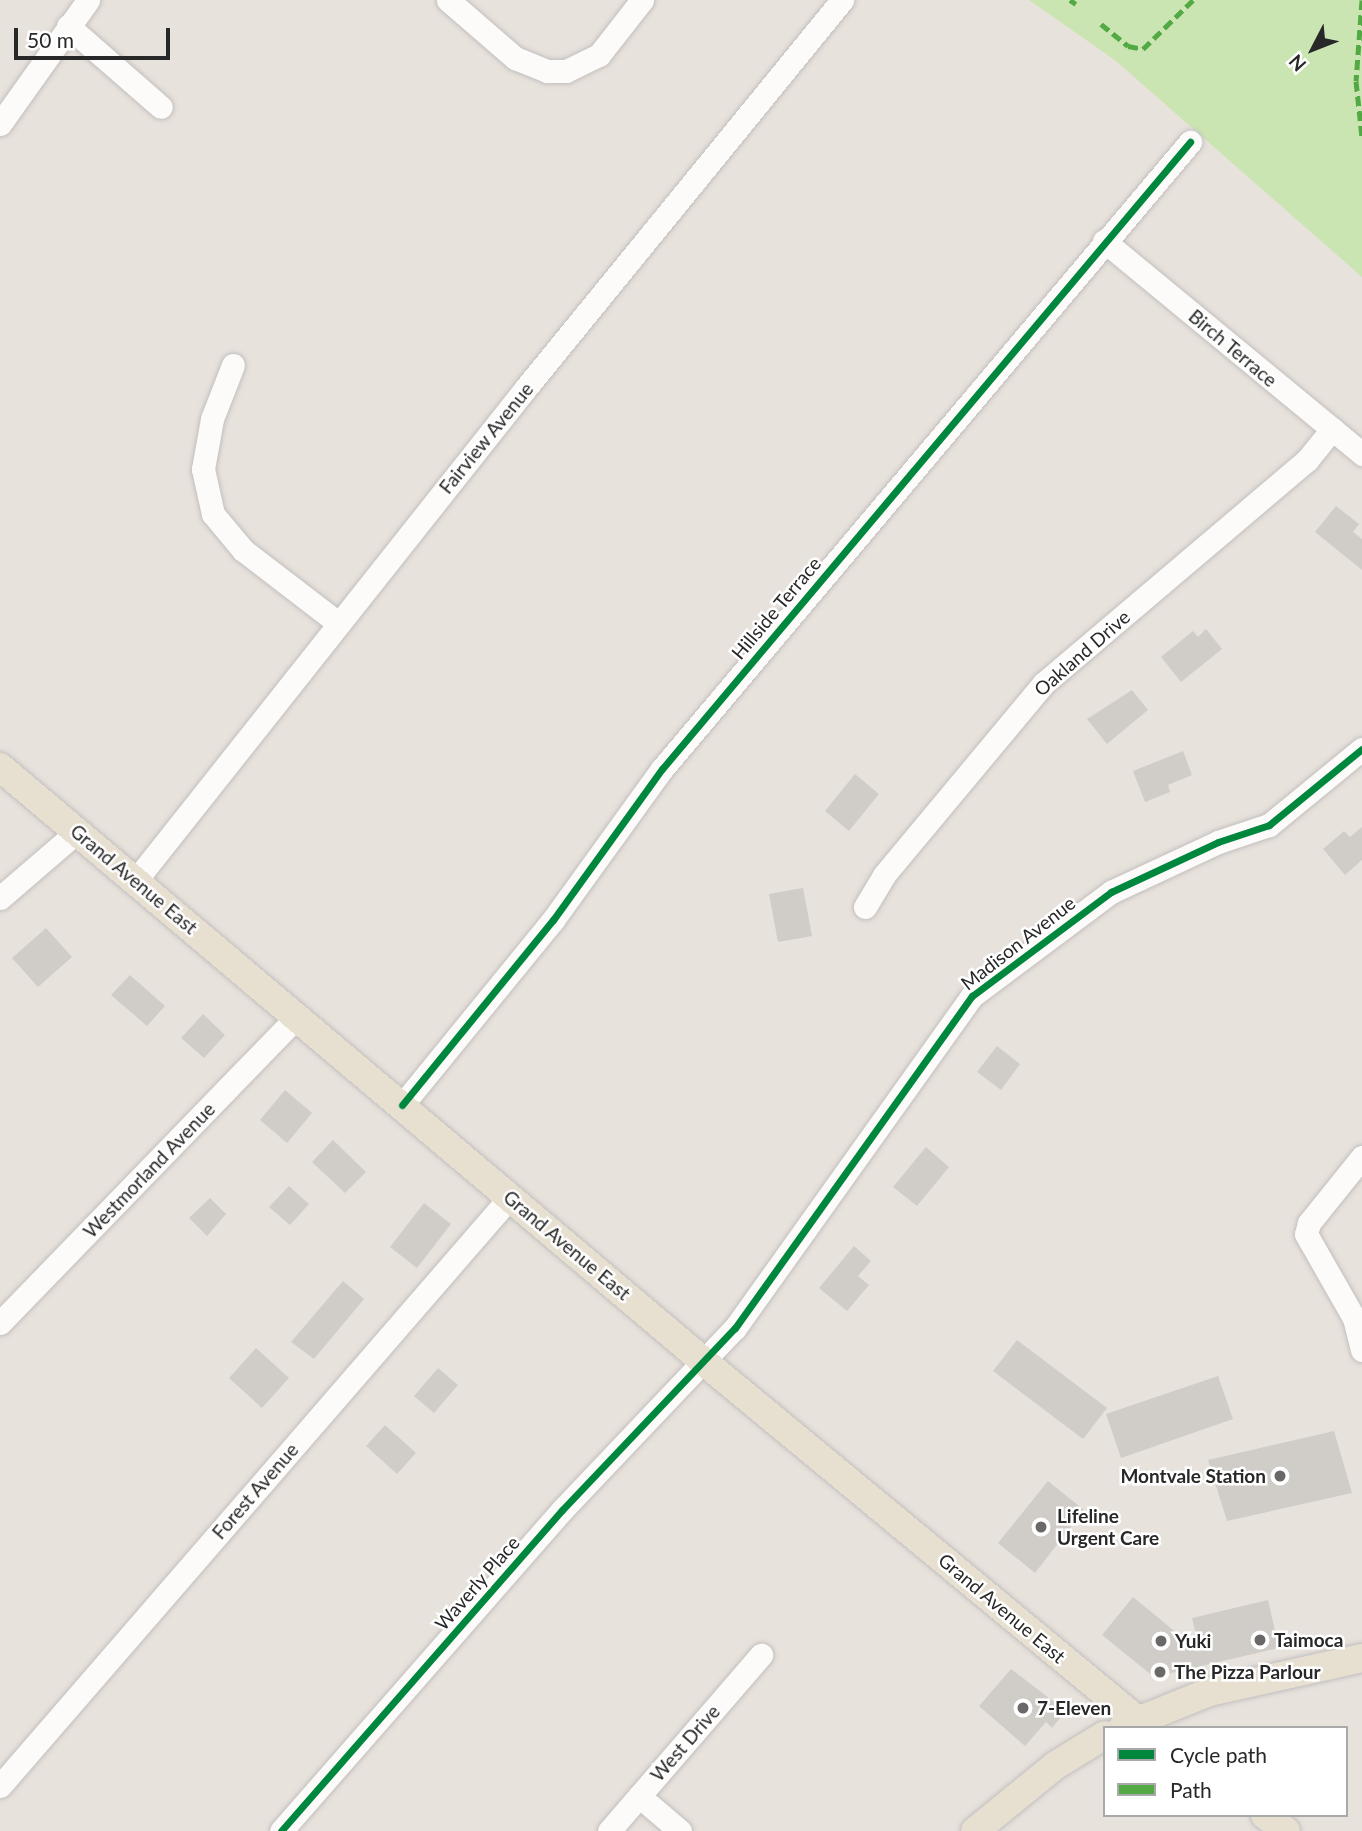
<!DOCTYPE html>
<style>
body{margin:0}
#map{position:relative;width:1362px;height:1831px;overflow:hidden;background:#e8e2dc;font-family:Lato,sans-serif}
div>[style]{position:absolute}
.green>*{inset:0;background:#cbe5b2}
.building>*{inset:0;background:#d0ccc8}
.roads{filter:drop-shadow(0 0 2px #c1bfbf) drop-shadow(0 0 2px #c1bfbf)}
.minor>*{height:23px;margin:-11.5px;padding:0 11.5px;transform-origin:11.5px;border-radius:11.5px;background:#fcfbfa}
.major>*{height:28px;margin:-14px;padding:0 14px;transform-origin:14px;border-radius:14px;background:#e7e0d1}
.quiet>*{height:5px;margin-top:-2.5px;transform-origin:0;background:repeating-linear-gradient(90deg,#53aa44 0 10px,transparent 0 15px)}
.cycleway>*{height:7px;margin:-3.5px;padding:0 3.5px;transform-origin:3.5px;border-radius:3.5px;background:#00873e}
.dots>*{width:19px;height:19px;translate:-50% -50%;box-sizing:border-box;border:4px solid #fff;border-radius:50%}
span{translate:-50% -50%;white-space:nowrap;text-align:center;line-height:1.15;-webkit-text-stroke:5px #fff;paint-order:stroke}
.street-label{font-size:19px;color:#282828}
.poi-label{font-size:19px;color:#282828;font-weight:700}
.right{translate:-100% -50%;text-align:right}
.left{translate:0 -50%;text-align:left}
.legend{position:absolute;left:1103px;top:1726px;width:245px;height:91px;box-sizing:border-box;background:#fff;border:2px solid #a9a9a9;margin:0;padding:9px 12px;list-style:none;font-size:21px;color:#282828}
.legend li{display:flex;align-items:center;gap:14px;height:35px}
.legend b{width:35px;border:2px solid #a9a9a9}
.north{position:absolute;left:1278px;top:14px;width:70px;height:70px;-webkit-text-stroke:5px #fff;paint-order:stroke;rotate:228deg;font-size:19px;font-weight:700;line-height:28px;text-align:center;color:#282828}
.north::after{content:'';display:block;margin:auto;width:24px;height:32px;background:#282828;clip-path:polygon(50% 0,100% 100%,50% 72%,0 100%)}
.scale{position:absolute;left:14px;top:28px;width:156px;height:32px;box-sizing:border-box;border:4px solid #282828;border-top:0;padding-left:9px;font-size:21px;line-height:24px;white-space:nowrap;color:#282828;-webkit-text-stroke:5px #fff;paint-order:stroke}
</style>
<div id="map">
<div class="green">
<div style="clip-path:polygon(1029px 0,1362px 0,1362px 277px,1116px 61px)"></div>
</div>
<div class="building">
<div style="clip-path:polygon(1336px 506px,1359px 524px,1353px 532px,1362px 539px,1362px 570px,1315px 532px)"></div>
<div style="clip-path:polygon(1206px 629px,1222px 649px,1181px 682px,1161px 657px,1193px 631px,1198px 637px)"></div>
<div style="clip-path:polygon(1132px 690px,1148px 710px,1107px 744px,1087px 719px)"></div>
<div style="clip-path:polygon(1183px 751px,1192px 775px,1168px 785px,1170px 792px,1145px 802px,1133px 771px)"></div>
<div style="clip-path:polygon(855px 774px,879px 794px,849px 831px,825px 811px)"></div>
<div style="clip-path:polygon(1362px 827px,1362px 860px,1345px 875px,1323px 849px,1344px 831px,1350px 837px)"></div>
<div style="clip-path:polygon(803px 888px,812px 936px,778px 942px,769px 894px)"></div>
<div style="clip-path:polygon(46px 928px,72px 957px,38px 987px,12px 958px)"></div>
<div style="clip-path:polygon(130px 975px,165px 1006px,147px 1026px,111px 995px)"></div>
<div style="clip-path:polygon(203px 1014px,225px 1035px,204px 1058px,181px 1038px)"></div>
<div style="clip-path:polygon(997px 1046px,1020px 1064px,1001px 1090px,977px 1072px)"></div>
<div style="clip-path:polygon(285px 1090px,312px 1113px,287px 1143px,260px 1120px)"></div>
<div style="clip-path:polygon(333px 1140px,366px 1172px,345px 1193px,312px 1162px)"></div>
<div style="clip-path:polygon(926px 1147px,949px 1167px,917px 1206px,893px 1187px)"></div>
<div style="clip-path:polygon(289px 1186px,309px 1204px,290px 1225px,269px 1207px)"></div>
<div style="clip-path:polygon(210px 1198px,226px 1214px,207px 1236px,189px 1218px)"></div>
<div style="clip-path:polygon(424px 1203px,451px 1224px,417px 1268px,390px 1247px)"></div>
<div style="clip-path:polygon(854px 1246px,871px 1261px,858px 1276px,869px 1285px,847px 1311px,819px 1288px)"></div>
<div style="clip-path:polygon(343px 1281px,364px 1299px,314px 1359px,291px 1342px)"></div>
<div style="clip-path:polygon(1017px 1340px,1107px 1408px,1083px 1439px,993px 1371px)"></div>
<div style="clip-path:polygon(256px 1348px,289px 1378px,262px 1408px,229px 1378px)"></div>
<div style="clip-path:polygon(438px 1368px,458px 1385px,434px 1413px,414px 1396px)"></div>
<div style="clip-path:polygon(1218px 1376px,1233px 1419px,1121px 1458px,1106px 1414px)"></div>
<div style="clip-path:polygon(385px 1425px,416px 1453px,397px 1474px,366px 1446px)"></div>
<div style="clip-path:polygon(1334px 1431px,1352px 1493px,1227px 1521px,1208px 1460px)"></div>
<div style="clip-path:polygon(1048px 1481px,1084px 1510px,1035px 1573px,998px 1543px)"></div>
<div style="clip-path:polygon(1133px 1597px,1200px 1652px,1192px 1618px,1268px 1600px,1279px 1648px,1154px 1677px,1102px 1635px)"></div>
<div style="clip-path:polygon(1011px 1669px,1066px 1711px,1052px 1728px,1046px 1722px,1025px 1746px,979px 1706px)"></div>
</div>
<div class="roads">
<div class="minor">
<div style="left:448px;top:0;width:89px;rotate:40.9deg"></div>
<div style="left:515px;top:58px;width:35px;rotate:22deg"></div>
<div style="left:547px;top:71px;width:19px"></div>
<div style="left:566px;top:71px;width:37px;rotate:-26deg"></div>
<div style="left:599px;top:55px;width:70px;rotate:-52deg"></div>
<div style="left:68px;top:26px;width:123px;rotate:41.1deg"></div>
<div style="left:0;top:124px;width:152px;rotate:-54.6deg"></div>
<div style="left:1104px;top:241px;width:335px;rotate:39.5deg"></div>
<div style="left:233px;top:365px;width:58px;rotate:111.3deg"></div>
<div style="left:212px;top:419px;width:51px;rotate:100.2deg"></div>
<div style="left:203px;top:469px;width:46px;rotate:77.5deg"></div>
<div style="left:213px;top:514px;width:47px;rotate:50.2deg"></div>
<div style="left:243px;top:550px;width:120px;rotate:37.5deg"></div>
<div style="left:136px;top:880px;width:626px;rotate:-51.61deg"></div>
<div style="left:525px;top:389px;width:502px;rotate:-50.82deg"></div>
<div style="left:0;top:898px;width:103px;rotate:-40.7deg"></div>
<div style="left:865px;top:907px;width:37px;rotate:-59deg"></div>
<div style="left:884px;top:875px;width:250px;rotate:-50.2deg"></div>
<div style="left:1044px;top:683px;width:345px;rotate:-40.3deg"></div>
<div style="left:1307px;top:460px;width:40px;rotate:-51deg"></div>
<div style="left:402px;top:1105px;width:239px;rotate:-50.8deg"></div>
<div style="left:553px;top:920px;width:186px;rotate:-54.2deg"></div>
<div style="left:662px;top:769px;width:820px;rotate:-49.9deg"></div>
<div style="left:1362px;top:1157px;width:85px;rotate:128.8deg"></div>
<div style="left:1309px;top:1223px;width:11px;rotate:105deg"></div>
<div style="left:1306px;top:1234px;width:97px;rotate:60.3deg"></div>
<div style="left:1354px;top:1318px;width:33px;rotate:76deg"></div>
<div style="left:0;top:1323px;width:428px;rotate:-45.9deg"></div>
<div style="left:0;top:1786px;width:779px;rotate:-49.11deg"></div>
<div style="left:639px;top:1796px;width:54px;rotate:40.5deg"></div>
<div style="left:281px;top:1831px;width:427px;rotate:-48.8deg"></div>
<div style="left:562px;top:1510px;width:251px;rotate:-46.5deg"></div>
<div style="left:735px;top:1328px;width:408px;rotate:-54.5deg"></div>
<div style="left:972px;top:996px;width:174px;rotate:-36.8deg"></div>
<div style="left:1111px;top:892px;width:118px;rotate:-25deg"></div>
<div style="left:1218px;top:842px;width:54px;rotate:-18.4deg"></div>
<div style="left:1269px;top:825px;width:120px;rotate:-39.3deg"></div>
<div style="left:609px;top:1831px;width:233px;rotate:-49.2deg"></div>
</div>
<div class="major">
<div style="left:0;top:767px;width:919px;rotate:40.19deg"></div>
<div style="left:702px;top:1360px;width:577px;rotate:39.59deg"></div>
<div style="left:1123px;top:1727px;width:93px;rotate:-22.1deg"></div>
<div style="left:1209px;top:1692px;width:157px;rotate:-12.5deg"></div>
<div style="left:1265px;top:1815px;width:26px;rotate:37deg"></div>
<div style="left:975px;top:1831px;width:104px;rotate:-39.2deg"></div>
<div style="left:1056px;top:1765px;width:57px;rotate:-31.5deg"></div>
</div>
</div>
<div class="quiet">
<div style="left:1070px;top:0;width:7px;rotate:34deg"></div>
<div style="left:1362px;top:0;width:81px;rotate:94.2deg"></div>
<div style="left:1356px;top:81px;width:56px;rotate:83.9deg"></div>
<div style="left:1101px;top:24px;width:35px;rotate:39deg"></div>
<div style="left:1128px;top:46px;width:15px;rotate:11deg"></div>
<div style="left:1143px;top:49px;width:70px;rotate:-44.4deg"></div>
</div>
<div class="cycleway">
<div style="left:402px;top:1105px;width:239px;rotate:-50.8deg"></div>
<div style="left:553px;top:920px;width:186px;rotate:-54.2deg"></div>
<div style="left:662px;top:769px;width:820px;rotate:-49.9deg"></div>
<div style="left:281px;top:1831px;width:427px;rotate:-48.8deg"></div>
<div style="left:562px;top:1510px;width:251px;rotate:-46.5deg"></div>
<div style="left:735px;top:1328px;width:408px;rotate:-54.5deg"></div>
<div style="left:972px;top:996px;width:174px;rotate:-36.8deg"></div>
<div style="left:1111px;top:892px;width:118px;rotate:-25deg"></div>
<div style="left:1218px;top:842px;width:54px;rotate:-18.4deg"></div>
<div style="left:1269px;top:825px;width:120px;rotate:-39.3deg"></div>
</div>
<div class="dots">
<div style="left:1280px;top:1476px;background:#6b6967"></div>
<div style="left:1041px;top:1527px;background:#6b6967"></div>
<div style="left:1260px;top:1640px;background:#6b6967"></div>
<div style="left:1161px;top:1641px;background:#6b6967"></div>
<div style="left:1160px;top:1672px;background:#6b6967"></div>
<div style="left:1023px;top:1708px;background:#6b6967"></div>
</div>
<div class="street-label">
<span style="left:1233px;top:348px;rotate:40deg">Birch Terrace</span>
<span style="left:486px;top:438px;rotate:-51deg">Fairview Avenue</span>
<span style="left:776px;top:608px;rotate:-50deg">Hillside Terrace</span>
<span style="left:1082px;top:653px;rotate:-41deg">Oakland Drive</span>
<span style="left:134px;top:879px;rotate:40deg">Grand Avenue East</span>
<span style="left:1018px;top:943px;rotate:-38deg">Madison Avenue</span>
<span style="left:149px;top:1170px;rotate:-46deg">Westmorland Avenue</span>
<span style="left:567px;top:1245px;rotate:40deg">Grand Avenue East</span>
<span style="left:255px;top:1491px;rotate:-49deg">Forest Avenue</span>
<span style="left:477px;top:1583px;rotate:-49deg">Waverly Place</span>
<span style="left:1002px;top:1608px;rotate:40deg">Grand Avenue East</span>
<span style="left:685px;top:1743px;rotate:-49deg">West Drive</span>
</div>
<div class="poi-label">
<span class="right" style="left:1266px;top:1476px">Montvale Station</span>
<span class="left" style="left:1057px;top:1527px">Lifeline<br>Urgent Care</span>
<span class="left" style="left:1274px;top:1640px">Taimoca</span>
<span class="left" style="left:1175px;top:1641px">Yuki</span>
<span class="left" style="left:1174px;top:1672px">The Pizza Parlour</span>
<span class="left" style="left:1037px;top:1708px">7-Eleven</span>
</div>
<ul class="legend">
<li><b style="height:9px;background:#00873e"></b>Cycle path</li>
<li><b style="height:9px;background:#53aa44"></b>Path</li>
</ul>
<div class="north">N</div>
<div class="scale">50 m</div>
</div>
